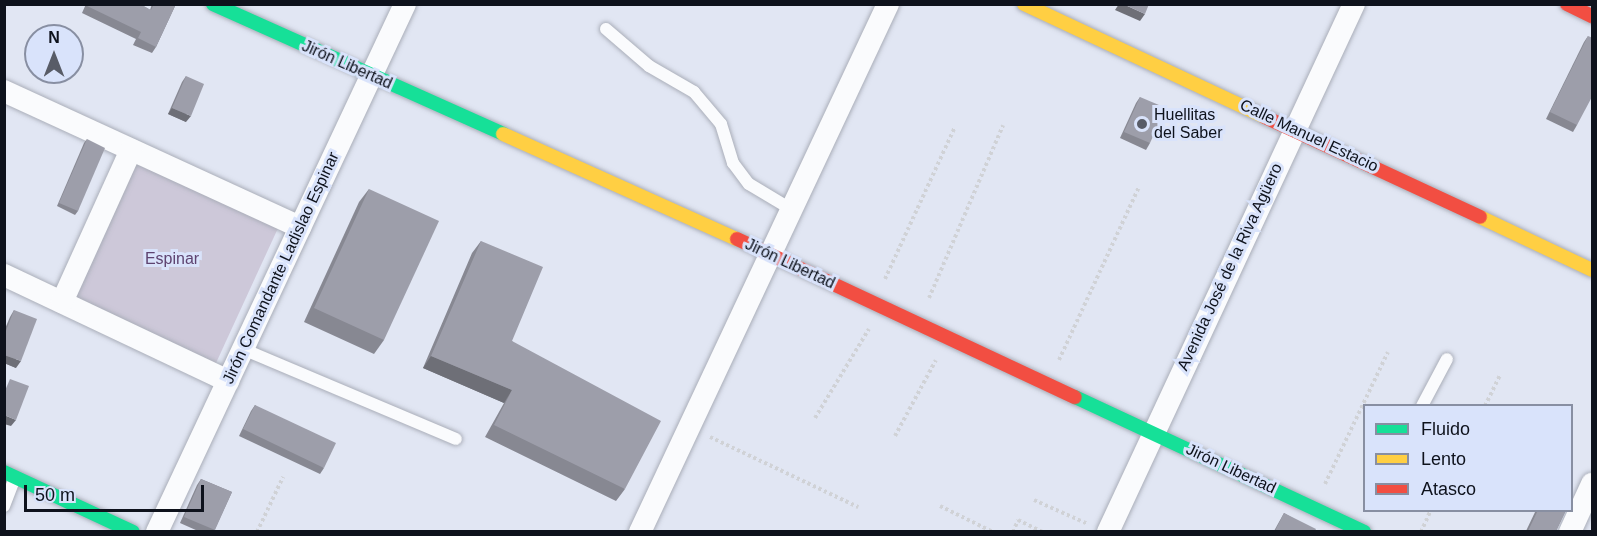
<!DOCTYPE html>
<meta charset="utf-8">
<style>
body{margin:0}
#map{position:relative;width:1597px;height:536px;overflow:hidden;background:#e1e6f3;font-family:Arial,sans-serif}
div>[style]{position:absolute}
.green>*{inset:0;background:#cdc8d9}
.path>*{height:4px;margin-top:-2px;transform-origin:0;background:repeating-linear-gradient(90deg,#d0d2d6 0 3px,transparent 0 6px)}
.roads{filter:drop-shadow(0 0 2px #aaaeb9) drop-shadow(0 0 2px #aaaeb9)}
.lane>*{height:12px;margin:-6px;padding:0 6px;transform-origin:6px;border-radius:6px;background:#fafbfd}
.street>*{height:22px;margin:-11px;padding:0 11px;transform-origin:11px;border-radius:11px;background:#fafbfd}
.fast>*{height:14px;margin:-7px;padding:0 7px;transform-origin:7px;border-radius:7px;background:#16e098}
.slow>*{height:14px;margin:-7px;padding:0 7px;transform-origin:7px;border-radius:7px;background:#ffcf43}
.jam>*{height:14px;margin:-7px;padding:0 7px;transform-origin:7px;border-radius:7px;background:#f24e42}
.wall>*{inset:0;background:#878892}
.shaded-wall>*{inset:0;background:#6e6f77}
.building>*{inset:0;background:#9d9eaa}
.dots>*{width:16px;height:16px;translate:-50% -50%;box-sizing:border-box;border:3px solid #d9e3fb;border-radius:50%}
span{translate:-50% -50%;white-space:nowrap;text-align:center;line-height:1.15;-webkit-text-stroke:6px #d9e3fb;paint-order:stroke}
.street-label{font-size:16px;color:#0e121c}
.poi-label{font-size:16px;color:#0e121c}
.left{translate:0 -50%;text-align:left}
.park-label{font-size:16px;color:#5e4370}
.frame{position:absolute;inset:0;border:6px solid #0e121c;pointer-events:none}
.legend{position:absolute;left:1363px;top:404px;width:210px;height:108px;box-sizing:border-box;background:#d9e3fb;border:2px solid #888fa2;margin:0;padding:8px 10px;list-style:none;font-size:18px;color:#0e121c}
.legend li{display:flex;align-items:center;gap:12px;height:30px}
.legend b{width:30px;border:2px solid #888fa2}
.north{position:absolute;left:24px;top:24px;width:60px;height:60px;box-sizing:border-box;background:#d9e3fb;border:2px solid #888fa2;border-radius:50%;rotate:0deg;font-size:16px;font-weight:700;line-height:24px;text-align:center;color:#0e121c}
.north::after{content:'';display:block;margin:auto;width:21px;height:27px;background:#585c67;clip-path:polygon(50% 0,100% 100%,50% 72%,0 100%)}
.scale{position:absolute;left:24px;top:485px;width:180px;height:27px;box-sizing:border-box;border:3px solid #0e121c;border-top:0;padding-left:8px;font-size:18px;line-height:21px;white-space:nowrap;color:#0e121c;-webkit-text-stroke:4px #d9e3fb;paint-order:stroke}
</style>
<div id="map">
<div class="green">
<div style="clip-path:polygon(128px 156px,279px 226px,216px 363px,64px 293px)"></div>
</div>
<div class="path">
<div style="left:885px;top:279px;width:167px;rotate:-65.3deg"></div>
<div style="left:929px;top:298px;width:188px;rotate:-66.8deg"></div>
<div style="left:1059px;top:360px;width:191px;rotate:-65.2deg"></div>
<div style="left:1485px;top:406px;width:34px;rotate:-64deg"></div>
<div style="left:815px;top:418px;width:104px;rotate:-58.8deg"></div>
<div style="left:895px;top:436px;width:86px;rotate:-61.7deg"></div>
<div style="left:710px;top:437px;width:164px;rotate:25.3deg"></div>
<div style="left:1325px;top:484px;width:146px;rotate:-64.5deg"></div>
<div style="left:1034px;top:500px;width:59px;rotate:24deg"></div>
<div style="left:940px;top:506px;width:59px;rotate:26.1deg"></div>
<div style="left:257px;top:532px;width:61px;rotate:-64.7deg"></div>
<div style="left:1013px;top:532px;width:13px;rotate:-67deg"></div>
<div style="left:1018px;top:520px;width:28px;rotate:26deg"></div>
<div style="left:1421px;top:532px;width:24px;rotate:-66deg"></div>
</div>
<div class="roads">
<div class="lane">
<div style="left:606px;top:29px;width:57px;rotate:40.7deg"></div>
<div style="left:649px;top:66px;width:52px;rotate:30deg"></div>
<div style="left:694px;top:92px;width:42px;rotate:49.8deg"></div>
<div style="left:721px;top:124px;width:41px;rotate:72.9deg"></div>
<div style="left:733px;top:163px;width:26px;rotate:53deg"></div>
<div style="left:749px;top:184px;width:47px;rotate:31deg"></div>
<div style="left:243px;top:349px;width:231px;rotate:22.9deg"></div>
<div style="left:1422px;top:406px;width:53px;rotate:-62deg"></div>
<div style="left:4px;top:506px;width:30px;rotate:-69deg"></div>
</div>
<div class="street">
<div style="left:4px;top:91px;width:326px;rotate:24.7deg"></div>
<div style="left:4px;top:275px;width:248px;rotate:25.3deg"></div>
<div style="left:62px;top:302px;width:167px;rotate:-65.6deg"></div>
<div style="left:157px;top:532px;width:583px;rotate:-64.84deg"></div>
<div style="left:640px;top:532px;width:583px;rotate:-64.84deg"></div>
<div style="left:1108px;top:532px;width:582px;rotate:-65.02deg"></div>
<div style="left:1570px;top:532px;width:53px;rotate:-65.4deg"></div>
</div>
<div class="fast">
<div style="left:213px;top:4px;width:318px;rotate:24.1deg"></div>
<div style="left:1075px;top:397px;width:319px;rotate:25deg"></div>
<div style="left:4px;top:472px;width:142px;rotate:24.9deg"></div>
</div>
<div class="slow">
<div style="left:1024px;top:4px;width:266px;rotate:25.1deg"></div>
<div style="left:503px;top:134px;width:256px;rotate:24.2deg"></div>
<div style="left:1480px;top:217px;width:124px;rotate:25.3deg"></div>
</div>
<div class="jam">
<div style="left:1567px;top:4px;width:28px;rotate:26deg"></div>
<div style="left:1265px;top:117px;width:237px;rotate:24.9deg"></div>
<div style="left:737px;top:239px;width:373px;rotate:25.1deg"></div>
</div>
</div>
<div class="wall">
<div style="clip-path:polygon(86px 4px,140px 4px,150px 10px,152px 4px,176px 4px,156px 47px,152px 53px,133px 45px,136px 39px,82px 13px)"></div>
<div style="clip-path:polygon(1588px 36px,1577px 125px,1573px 132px,1546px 119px,1584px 42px)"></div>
<div style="clip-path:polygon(186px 76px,186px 122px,168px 114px,182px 82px)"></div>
<div style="clip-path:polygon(1140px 97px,1150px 143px,1146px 150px,1120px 138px,1136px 103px)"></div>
<div style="clip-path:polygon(87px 139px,78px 211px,75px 215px,57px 206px,84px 143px)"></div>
<div style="clip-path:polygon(369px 189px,384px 340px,374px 354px,304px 322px,359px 202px)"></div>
<div style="clip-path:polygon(481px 241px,512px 341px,625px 489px,616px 501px,485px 437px,504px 403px,423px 368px,472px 253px)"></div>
<div style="clip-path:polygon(14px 310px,16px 368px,4px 363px,4px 331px,10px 317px)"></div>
<div style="clip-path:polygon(255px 405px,324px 468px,320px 474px,239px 436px,251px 411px)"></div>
<div style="clip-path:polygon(201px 479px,232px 492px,214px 531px,198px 531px,180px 523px,197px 485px)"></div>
<div style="clip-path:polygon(1536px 510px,1566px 510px,1556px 531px,1526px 531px)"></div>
<div style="clip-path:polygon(1284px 513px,1315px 531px,1274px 531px)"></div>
</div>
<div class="shaded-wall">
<div style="clip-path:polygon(1119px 4px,1123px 4px,1145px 14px,1140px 21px,1115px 10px)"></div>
<div style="clip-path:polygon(172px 108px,191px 116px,186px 122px,168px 114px)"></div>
<div style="clip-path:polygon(4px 355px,21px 361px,16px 368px,4px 363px)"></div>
<div style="clip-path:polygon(431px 356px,512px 390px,504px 403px,423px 368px)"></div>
<div style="clip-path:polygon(4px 415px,16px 420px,11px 426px,4px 424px)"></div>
</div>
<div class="building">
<div style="clip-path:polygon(88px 4px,140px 4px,151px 10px,154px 4px,176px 4px,156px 47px,138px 38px,141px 32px,87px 6px)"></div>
<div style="clip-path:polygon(1123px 4px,1149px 4px,1145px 14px)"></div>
<div style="clip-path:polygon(1588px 36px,1593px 38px,1593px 95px,1577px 125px,1550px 112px)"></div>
<div style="clip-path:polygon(186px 76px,204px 84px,191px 116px,172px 108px)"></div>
<div style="clip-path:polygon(1140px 97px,1166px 108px,1150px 143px,1124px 132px)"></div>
<div style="clip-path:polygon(87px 139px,105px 148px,78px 211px,59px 203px)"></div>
<div style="clip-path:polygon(369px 189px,439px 221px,384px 340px,314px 308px)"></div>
<div style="clip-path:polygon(481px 241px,543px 267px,512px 341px,661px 421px,625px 489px,494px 425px,512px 390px,431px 356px)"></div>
<div style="clip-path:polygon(14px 310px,37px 319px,21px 361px,4px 355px,4px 336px)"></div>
<div style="clip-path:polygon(10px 379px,29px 386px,16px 420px,4px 415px,4px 393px)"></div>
<div style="clip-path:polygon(255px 405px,336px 443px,324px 468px,243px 429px)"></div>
<div style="clip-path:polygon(201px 479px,232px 492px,215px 530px,184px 517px)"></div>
<div style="clip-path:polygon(1538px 510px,1566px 510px,1556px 531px,1528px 531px)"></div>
<div style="clip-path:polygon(1284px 513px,1316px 529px,1315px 531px,1275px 531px)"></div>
</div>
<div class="dots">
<div style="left:1142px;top:124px;background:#585c67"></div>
</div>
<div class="street-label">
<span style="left:347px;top:65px;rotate:24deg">Jirón Libertad</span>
<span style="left:1309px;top:136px;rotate:25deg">Calle Manuel Estacio</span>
<span style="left:790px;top:264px;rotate:25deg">Jirón Libertad</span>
<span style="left:1230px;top:267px;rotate:-65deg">Avenida José de la Riva Agüero</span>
<span style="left:281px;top:268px;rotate:-65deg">Jirón Comandante Ladislao Espinar</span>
<span style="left:1231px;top:469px;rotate:25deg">Jirón Libertad</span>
</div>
<div class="poi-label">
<span class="left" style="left:1154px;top:124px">Huellitas<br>del Saber</span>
</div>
<div class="park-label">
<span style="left:172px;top:259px">Espinar</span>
</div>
<div class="frame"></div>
<ul class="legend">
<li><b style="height:8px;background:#16e098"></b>Fluido</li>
<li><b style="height:8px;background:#ffcf43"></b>Lento</li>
<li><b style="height:8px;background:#f24e42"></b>Atasco</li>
</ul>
<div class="north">N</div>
<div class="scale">50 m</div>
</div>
